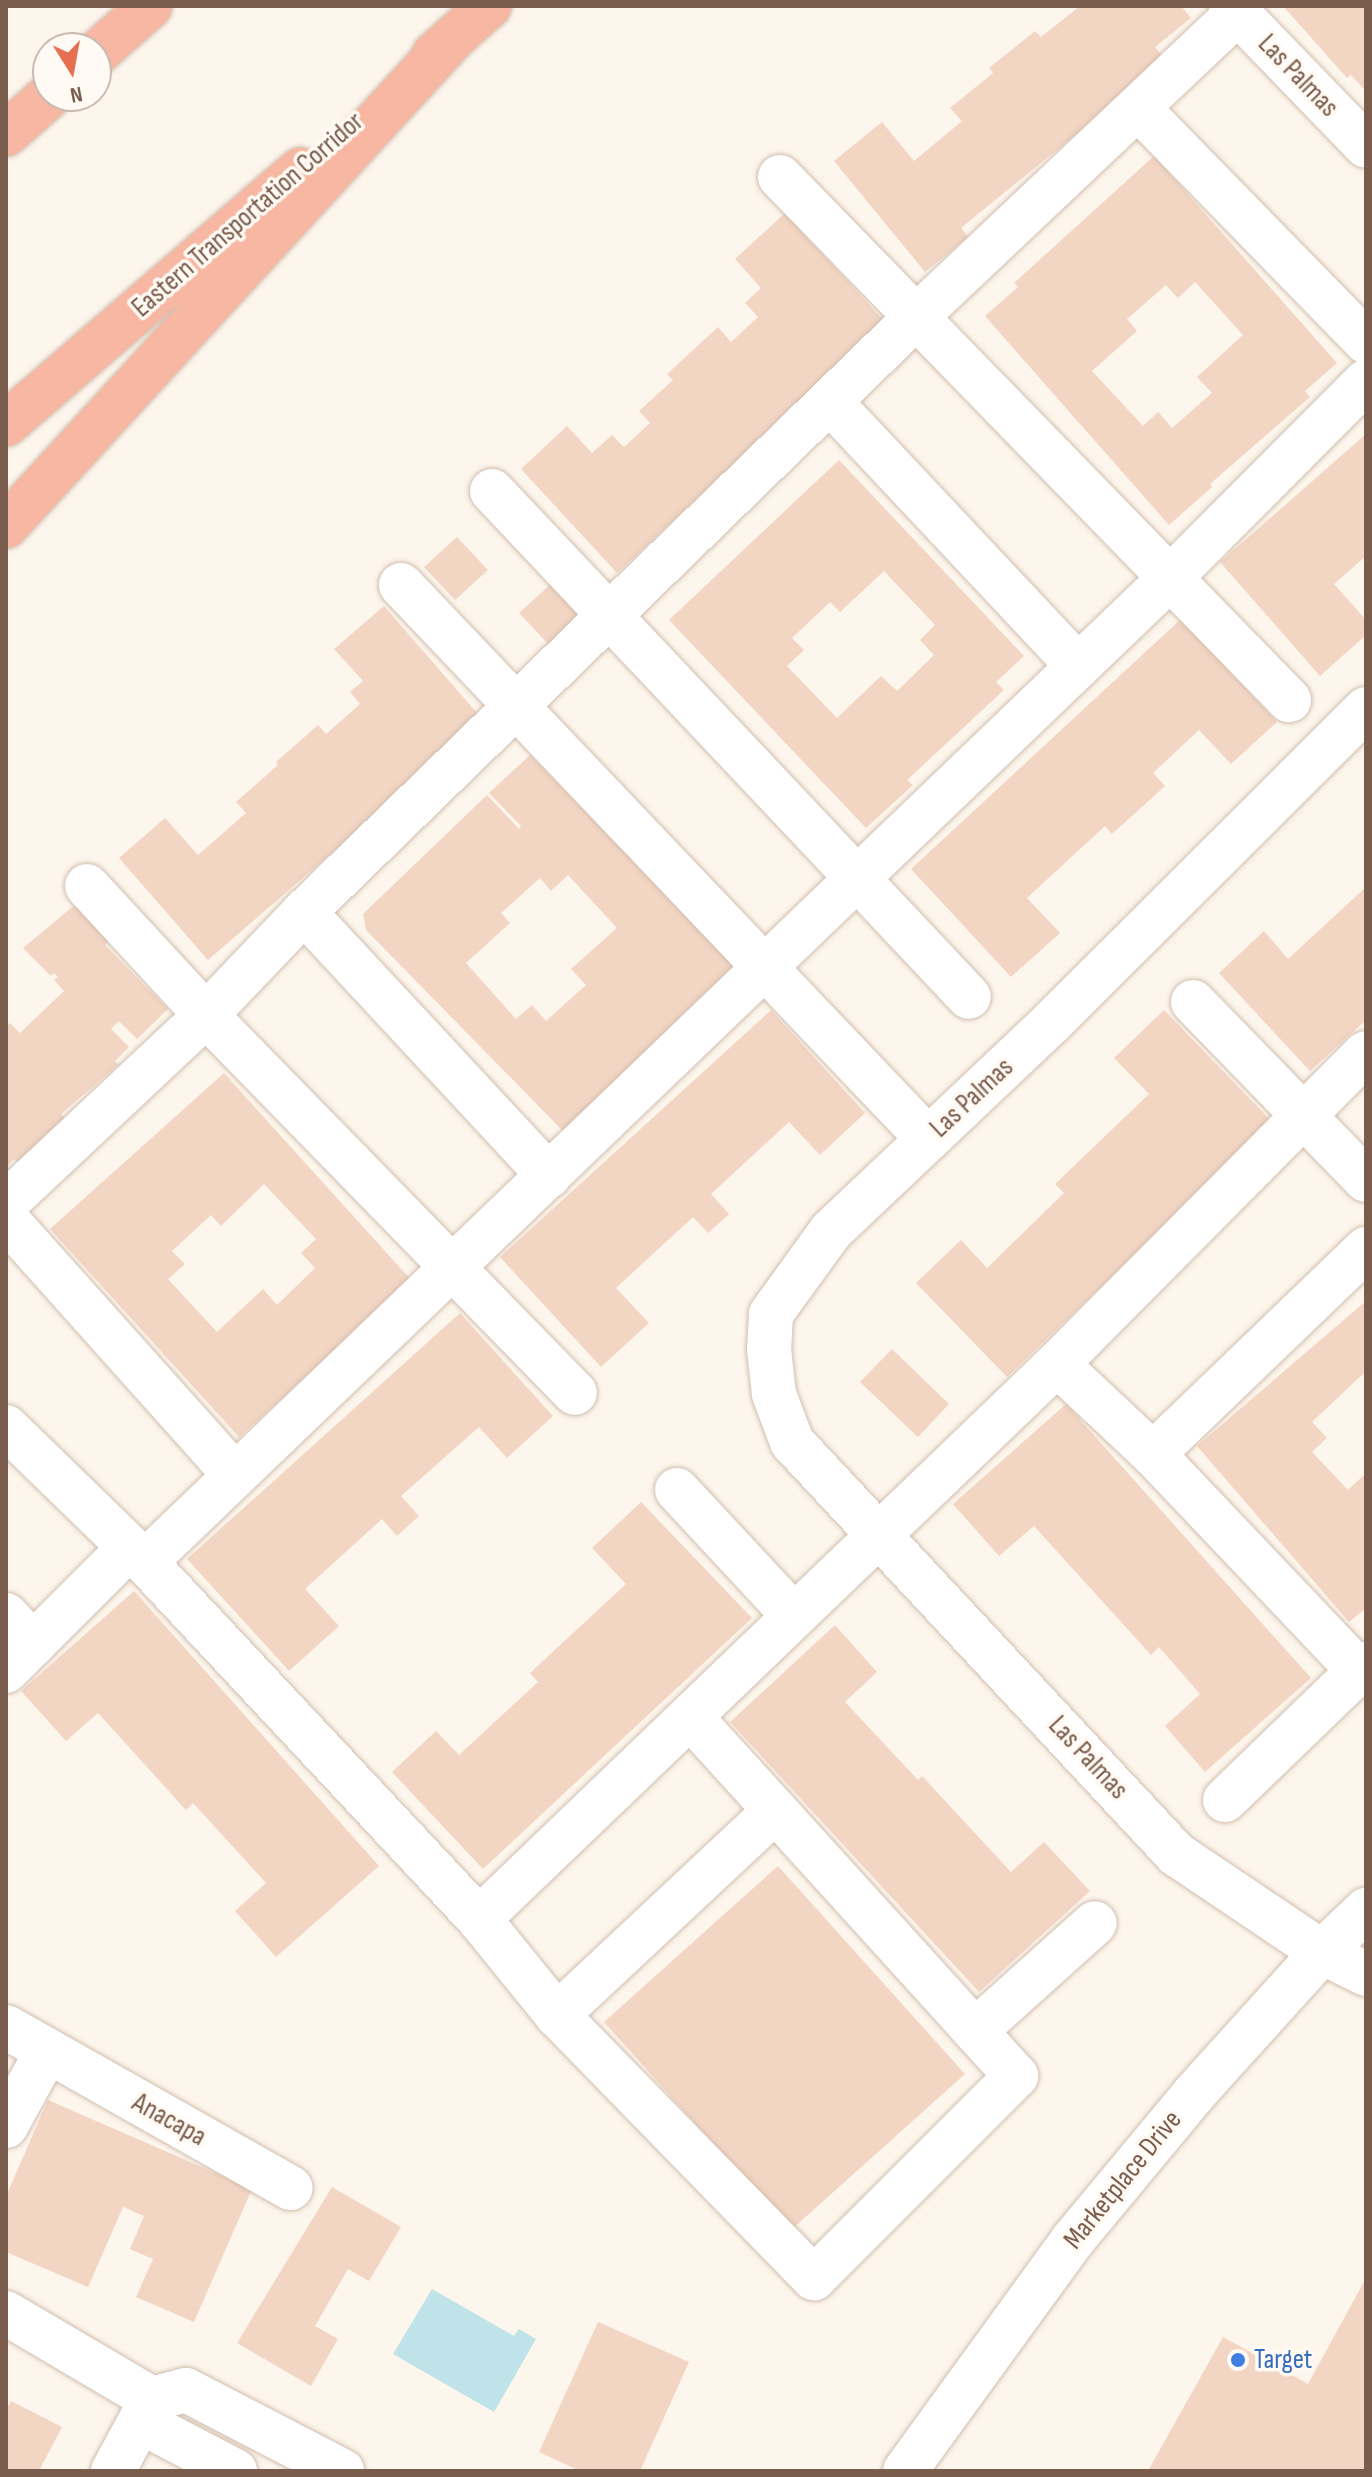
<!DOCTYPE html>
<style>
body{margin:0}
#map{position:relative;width:1372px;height:2477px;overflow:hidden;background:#fdf6ec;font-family:"Sofia Sans Condensed",sans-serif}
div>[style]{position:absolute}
.water>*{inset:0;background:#bfe3e8}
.building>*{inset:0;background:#f3d5c3}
.roads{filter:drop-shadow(0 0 2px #d1beb0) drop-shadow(0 0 2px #d1beb0)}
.minor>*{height:44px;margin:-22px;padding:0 22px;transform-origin:22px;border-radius:22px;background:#fff}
.highway>*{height:44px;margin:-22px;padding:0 22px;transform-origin:22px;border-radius:22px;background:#f7b7a3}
.dots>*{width:22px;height:22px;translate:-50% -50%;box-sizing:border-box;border:4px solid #fffaf3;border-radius:50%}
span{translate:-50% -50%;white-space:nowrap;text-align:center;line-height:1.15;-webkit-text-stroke:7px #fffaf3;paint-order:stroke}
.street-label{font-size:28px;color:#7a5c4d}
.shop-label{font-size:28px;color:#366cbe}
.left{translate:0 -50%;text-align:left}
.frame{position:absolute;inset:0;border:8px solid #7a5c4d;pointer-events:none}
.north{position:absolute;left:32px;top:32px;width:80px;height:80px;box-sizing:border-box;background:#fffaf3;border:2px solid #cabbb1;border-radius:50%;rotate:169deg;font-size:22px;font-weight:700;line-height:32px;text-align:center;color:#7a5c4d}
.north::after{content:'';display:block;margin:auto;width:28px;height:36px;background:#e76f51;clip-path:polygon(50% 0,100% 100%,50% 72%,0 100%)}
</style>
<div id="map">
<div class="water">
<div style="clip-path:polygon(432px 2289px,514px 2336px,519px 2329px,536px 2339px,494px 2412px,393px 2354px)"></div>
</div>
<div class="building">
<div style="clip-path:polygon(1080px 6px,1181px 6px,1191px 18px,1155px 47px,1166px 61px,961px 228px,968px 237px,925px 272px,834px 161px,882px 122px,914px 161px,962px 121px,950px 108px,993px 73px,989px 68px,1035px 31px,1041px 37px)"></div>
<div style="clip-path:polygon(1283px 6px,1366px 6px,1366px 91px,1351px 75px,1347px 78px)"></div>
<div style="clip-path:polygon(evenodd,1154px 156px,1337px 363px,1305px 391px,1310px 397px,1210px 484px,1212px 487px,1169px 525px,985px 316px,1018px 287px,1014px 283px,1154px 156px,1195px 282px,1243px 335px,1197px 377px,1212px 393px,1172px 428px,1158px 412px,1143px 426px,1092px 371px,1137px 331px,1127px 319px,1166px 285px,1178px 298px,1195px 282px)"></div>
<div style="clip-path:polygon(785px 213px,886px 323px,617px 573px,521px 469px,567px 426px,592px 453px,612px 435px,624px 447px,650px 423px,639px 411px,673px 380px,667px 374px,718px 327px,731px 342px,758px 317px,745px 303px,761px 288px,735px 259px)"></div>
<div style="clip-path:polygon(1366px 434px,1366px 556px,1334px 584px,1366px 620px,1366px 635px,1320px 676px,1220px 562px)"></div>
<div style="clip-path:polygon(evenodd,839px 460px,1024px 656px,996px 682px,1004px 690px,907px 780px,913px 785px,866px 828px,669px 620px,839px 460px,884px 571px,935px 625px,920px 640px,934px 655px,897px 691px,881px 676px,837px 718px,787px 666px,804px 650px,792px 638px,830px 602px,840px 612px,884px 571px)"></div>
<div style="clip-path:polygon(457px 537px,488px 570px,455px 600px,424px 567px)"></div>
<div style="clip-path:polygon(552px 583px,584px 618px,551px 647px,519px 613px)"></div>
<div style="clip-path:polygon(384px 606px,484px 721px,208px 960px,119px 858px,165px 818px,198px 855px,246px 813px,236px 802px,278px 765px,276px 762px,318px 725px,326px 734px,360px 704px,350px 692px,363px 681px,334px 649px)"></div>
<div style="clip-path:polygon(1181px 619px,1277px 722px,1231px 764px,1199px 730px,1153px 773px,1165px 786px,1112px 834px,1105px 826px,1027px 898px,1060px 933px,1011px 977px,911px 869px)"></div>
<div style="clip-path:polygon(evenodd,530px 755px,736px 966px,564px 1132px,366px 930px,363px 914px,487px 795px,519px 829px,521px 826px,489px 793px,530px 755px,568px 875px,617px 928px,571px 969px,586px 985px,546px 1021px,532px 1005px,516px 1019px,466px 963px,510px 923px,501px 913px,540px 878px,551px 891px,568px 875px)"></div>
<div style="clip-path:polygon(1366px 887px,1366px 1020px,1310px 1071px,1219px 973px,1264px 931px,1288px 959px)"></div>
<div style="clip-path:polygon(76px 904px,108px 942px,105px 945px,168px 1009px,137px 1039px,119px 1021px,111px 1029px,129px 1047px,115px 1061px,118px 1065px,61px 1114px,65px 1118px,19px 1163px,14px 1159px,6px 1167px,6px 1026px,10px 1023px,20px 1033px,64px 991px,54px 980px,58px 977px,54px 973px,51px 976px,23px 948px)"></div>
<div style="clip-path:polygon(771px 1010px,865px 1113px,820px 1155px,789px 1122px,711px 1194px,729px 1214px,708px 1233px,693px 1217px,616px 1288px,649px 1323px,601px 1367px,500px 1257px)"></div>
<div style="clip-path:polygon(1164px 1010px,1272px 1122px,1007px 1377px,916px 1283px,961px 1240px,987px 1268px,1064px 1193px,1055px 1184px,1149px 1094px,1114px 1058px)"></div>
<div style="clip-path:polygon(evenodd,224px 1073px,412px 1281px,239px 1437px,50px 1229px,224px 1073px,264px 1184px,316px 1239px,301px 1253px,315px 1268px,277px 1305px,263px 1289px,217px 1332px,168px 1279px,185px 1264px,172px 1251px,211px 1215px,221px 1226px,264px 1184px)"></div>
<div style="clip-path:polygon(1366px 1301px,1366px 1371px,1312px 1422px,1327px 1438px,1312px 1452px,1348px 1490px,1364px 1475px,1366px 1477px,1366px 1608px,1349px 1622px,1197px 1446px)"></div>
<div style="clip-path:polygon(460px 1313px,553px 1416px,507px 1458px,479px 1427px,401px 1496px,419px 1516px,397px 1536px,382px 1519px,305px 1589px,339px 1626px,289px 1671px,187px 1559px)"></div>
<div style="clip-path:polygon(892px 1349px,949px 1404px,918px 1437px,860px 1382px)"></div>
<div style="clip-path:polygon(1066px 1404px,1311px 1678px,1205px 1772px,1165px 1726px,1200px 1694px,1159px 1647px,1151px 1655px,1034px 1526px,999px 1556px,953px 1504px)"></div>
<div style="clip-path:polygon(641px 1502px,752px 1618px,483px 1869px,392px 1772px,436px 1731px,459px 1755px,538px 1682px,530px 1673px,626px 1584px,592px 1548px)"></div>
<div style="clip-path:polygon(134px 1591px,379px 1866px,276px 1957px,235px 1911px,266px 1883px,193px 1803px,186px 1810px,98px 1713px,66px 1741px,21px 1691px)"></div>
<div style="clip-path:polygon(835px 1625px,877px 1672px,845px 1702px,918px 1780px,922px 1776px,1011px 1872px,1044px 1842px,1090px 1891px,979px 1992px,730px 1722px)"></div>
<div style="clip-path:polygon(778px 1866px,965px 2074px,791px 2230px,604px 2022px)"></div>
<div style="clip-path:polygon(48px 2100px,252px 2189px,194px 2322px,136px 2297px,153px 2259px,130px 2249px,144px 2216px,123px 2207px,88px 2287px,6px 2252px,6px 2196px)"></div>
<div style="clip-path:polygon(332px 2187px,401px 2227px,369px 2281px,348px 2269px,315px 2326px,338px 2339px,311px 2386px,237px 2343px)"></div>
<div style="clip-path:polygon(1366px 2278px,1366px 2471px,1148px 2471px,1223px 2337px,1308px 2384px)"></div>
<div style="clip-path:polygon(598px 2322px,689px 2362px,640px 2471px,580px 2471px,539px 2452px)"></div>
<div style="clip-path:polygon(11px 2401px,62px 2427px,39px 2471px,6px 2471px,6px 2410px)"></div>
</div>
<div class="roads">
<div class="minor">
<div style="left:1231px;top:6px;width:194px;rotate:46deg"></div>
<div style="left:1139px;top:109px;width:325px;rotate:45.7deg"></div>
<div style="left:780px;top:177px;width:730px;rotate:45.78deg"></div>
<div style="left:831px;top:403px;width:361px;rotate:46.8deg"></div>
<div style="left:492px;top:491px;width:695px;rotate:46.69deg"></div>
<div style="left:401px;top:585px;width:765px;rotate:46.43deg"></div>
<div style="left:1366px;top:709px;width:443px;rotate:135.1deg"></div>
<div style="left:1052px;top:1022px;width:304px;rotate:136.6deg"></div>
<div style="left:831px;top:1231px;width:102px;rotate:125.9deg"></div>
<div style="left:771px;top:1314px;width:35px;rotate:93deg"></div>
<div style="left:769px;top:1349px;width:45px;rotate:83.7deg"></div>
<div style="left:774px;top:1394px;width:51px;rotate:69.4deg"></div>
<div style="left:792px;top:1442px;width:563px;rotate:47.01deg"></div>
<div style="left:1176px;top:1854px;width:176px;rotate:33.9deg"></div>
<div style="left:1322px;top:1952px;width:49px;rotate:26.6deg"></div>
<div style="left:87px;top:886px;width:176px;rotate:47.3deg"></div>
<div style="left:206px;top:1015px;width:528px;rotate:45.69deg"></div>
<div style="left:304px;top:912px;width:360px;rotate:47.1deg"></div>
<div style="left:1193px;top:1002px;width:248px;rotate:45.8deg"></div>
<div style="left:6px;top:1203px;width:274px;rotate:-43.2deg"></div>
<div style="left:206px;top:1015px;width:142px;rotate:-46.4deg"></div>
<div style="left:304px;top:912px;width:852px;rotate:-44.19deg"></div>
<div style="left:915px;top:318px;width:444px;rotate:-43.4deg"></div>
<div style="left:6px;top:1219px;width:343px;rotate:48.2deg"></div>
<div style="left:1057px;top:1364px;width:132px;rotate:43.2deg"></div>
<div style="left:1153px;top:1454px;width:299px;rotate:46.5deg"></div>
<div style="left:6px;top:1427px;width:194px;rotate:44.2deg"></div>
<div style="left:145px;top:1562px;width:489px;rotate:46.9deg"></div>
<div style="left:479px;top:1919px;width:124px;rotate:50.9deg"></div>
<div style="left:557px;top:2015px;width:368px;rotate:45.7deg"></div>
<div style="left:814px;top:2278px;width:286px;rotate:-45deg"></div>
<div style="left:1016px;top:2076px;width:485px;rotate:-132.2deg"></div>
<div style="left:1153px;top:1454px;width:296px;rotate:-43.9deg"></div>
<div style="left:677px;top:1490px;width:172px;rotate:47.1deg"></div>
<div style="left:145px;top:1562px;width:1419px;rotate:-43.83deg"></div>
<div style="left:1169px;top:579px;width:279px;rotate:-45.1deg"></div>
<div style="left:6px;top:1615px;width:40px;rotate:47deg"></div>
<div style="left:6px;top:1671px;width:174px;rotate:-45deg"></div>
<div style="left:1225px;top:1800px;width:196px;rotate:-44deg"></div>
<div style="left:479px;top:1919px;width:801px;rotate:-43.84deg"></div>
<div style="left:1057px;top:1364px;width:438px;rotate:-45.2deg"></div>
<div style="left:557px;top:2015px;width:299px;rotate:-43.1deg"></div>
<div style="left:6px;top:2027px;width:327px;rotate:29.5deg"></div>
<div style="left:975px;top:2031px;width:161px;rotate:-42deg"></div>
<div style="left:6px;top:2126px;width:85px;rotate:-61.3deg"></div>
<div style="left:6px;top:2313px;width:169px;rotate:30.5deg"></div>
<div style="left:141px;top:2422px;width:106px;rotate:27.5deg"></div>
<div style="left:113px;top:2471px;width:82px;rotate:-61.6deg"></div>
<div style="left:152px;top:2399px;width:35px;rotate:-15deg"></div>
<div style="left:186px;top:2390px;width:176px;rotate:27.4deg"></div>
<div style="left:905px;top:2471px;width:284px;rotate:-54deg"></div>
<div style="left:1072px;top:2241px;width:190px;rotate:-50.3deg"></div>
<div style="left:1193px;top:2095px;width:193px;rotate:-47.9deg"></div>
<div style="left:1322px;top:1952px;width:61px;rotate:-43.7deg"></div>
</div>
<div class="highway">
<div style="left:96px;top:54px;width:72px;rotate:-41.6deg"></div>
<div style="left:434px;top:55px;width:74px;rotate:-41.7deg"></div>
<div style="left:6px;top:134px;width:57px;rotate:-41.5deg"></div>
<div style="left:6px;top:424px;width:389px;rotate:-40.8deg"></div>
<div style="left:6px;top:526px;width:665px;rotate:-47.5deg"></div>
</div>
</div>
<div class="dots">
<div style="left:1238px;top:2360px;background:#3f7fe0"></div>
</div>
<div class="street-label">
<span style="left:1298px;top:76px;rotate:46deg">Las Palmas</span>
<span style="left:248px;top:215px;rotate:-41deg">Eastern Transportation Corridor</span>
<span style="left:972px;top:1098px;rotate:-43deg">Las Palmas</span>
<span style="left:1088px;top:1758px;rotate:47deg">Las Palmas</span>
<span style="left:169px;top:2120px;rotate:29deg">Anacapa</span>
<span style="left:1123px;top:2180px;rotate:-51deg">Marketplace Drive</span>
</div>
<div class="shop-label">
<span class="left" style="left:1254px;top:2360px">Target</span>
</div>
<div class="frame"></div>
<div class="north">N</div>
</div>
